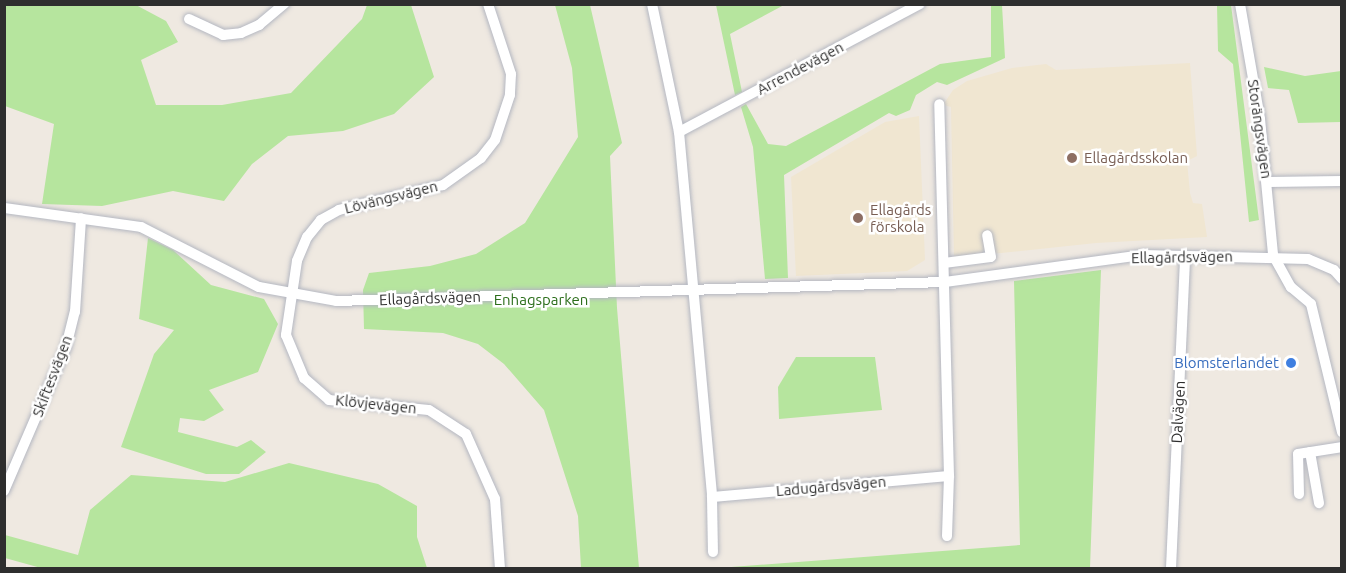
<!DOCTYPE html>
<meta charset="utf-8">
<style>
body{margin:0}
#map{position:relative;width:1346px;height:573px;overflow:hidden;background:#efe9e1;font-family:Ubuntu,sans-serif}
div>[style]{position:absolute}
.education>*{inset:0;background:#f0e6d1}
.green>*{inset:0;background:#b6e59e}
.roads{filter:drop-shadow(0 0 2px #b4b7c1) drop-shadow(0 0 2px #b4b7c1)}
.minor>*{height:10px;margin:-5px;padding:0 5px;transform-origin:5px;border-radius:5px;background:#fff}
.dots>*{width:16px;height:16px;translate:-50% -50%;box-sizing:border-box;border:3px solid #fff;border-radius:50%}
span{translate:-50% -50%;white-space:nowrap;text-align:center;line-height:1.15;-webkit-text-stroke:5px #fff;paint-order:stroke}
.street-label{font-size:15px;color:#2e2e2e}
.education-label{font-size:15px;color:#785e54}
.left{translate:0 -50%;text-align:left}
.park-label{font-size:15px;color:#2c6e1b}
.shop-label{font-size:15px;color:#366cbe}
.right{translate:-100% -50%;text-align:right}
.frame{position:absolute;inset:0;border:6px solid #2e2e2e;pointer-events:none}
</style>
<div id="map">
<div class="education">
<div style="clip-path:polygon(1190px 63px,1197px 156px,1187px 161px,1190px 193px,1193px 203px,1202px 204px,1207px 237px,1096px 243px,954px 258px,951px 107px,943px 105px,953px 90px,967px 81px,1012px 68px,1046px 64px,1056px 70px)"></div>
<div style="clip-path:polygon(919px 116px,925px 260px,907px 271px,796px 276px,791px 177px,885px 122px)"></div>
</div>
<div class="green">
<div style="clip-path:polygon(4px 5px,136px 5px,166px 21px,178px 42px,141px 60px,156px 105px,222px 105px,291px 93px,362px 19px,367px 5px,411px 5px,434px 77px,394px 114px,343px 131px,288px 136px,252px 164px,224px 201px,173px 191px,102px 206px,42px 204px,54px 124px,5px 106px)"></div>
<div style="clip-path:polygon(555px 5px,590px 5px,622px 143px,610px 156px,617px 308px,639px 568px,581px 568px,578px 516px,544px 410px,504px 364px,478px 344px,443px 333px,364px 329px,363px 290px,369px 273px,430px 266px,476px 254px,525px 223px,578px 137px,572px 68px)"></div>
<div style="clip-path:polygon(716px 5px,784px 5px,730px 34px,742px 92px,735px 95px)"></div>
<div style="clip-path:polygon(991px 5px,1002px 5px,1005px 58px,947px 85px,937px 82px,916px 95px,910px 110px,896px 116px,889px 113px,784px 175px,788px 278px,765px 279px,753px 147px,741px 107px,746px 104px,768px 144px,786px 146px,940px 64px,991px 57px)"></div>
<div style="clip-path:polygon(1217px 5px,1231px 5px,1259px 220px,1249px 222px,1233px 64px,1218px 51px)"></div>
<div style="clip-path:polygon(1264px 67px,1305px 76px,1341px 71px,1341px 122px,1298px 123px,1289px 90px,1268px 88px)"></div>
<div style="clip-path:polygon(148px 238px,173px 250px,211px 285px,264px 299px,278px 324px,258px 372px,209px 390px,224px 410px,204px 421px,180px 418px,178px 432px,237px 447px,251px 440px,266px 452px,239px 474px,206px 474px,121px 447px,154px 354px,174px 330px,139px 319px)"></div>
<div style="clip-path:polygon(1101px 270px,1090px 568px,718px 568px,1020px 545px,1014px 281px)"></div>
<div style="clip-path:polygon(796px 357px,875px 357px,882px 410px,779px 419px,778px 387px)"></div>
<div style="clip-path:polygon(289px 463px,378px 484px,417px 506px,417px 537px,427px 568px,41px 568px,5px 558px,5px 535px,78px 555px,90px 510px,131px 475px,225px 482px)"></div>
</div>
<div class="roads">
<div class="minor">
<div style="left:488px;top:4px;width:74px;rotate:71.8deg"></div>
<div style="left:511px;top:74px;width:21px;rotate:93deg"></div>
<div style="left:510px;top:95px;width:47px;rotate:108.4deg"></div>
<div style="left:495px;top:140px;width:23px;rotate:128deg"></div>
<div style="left:481px;top:158px;width:47px;rotate:144.6deg"></div>
<div style="left:443px;top:185px;width:107px;rotate:166.5deg"></div>
<div style="left:339px;top:210px;width:21px;rotate:151deg"></div>
<div style="left:321px;top:220px;width:22px;rotate:129deg"></div>
<div style="left:307px;top:237px;width:26px;rotate:113deg"></div>
<div style="left:297px;top:261px;width:75px;rotate:98.5deg"></div>
<div style="left:286px;top:335px;width:47px;rotate:67.3deg"></div>
<div style="left:304px;top:378px;width:33px;rotate:41deg"></div>
<div style="left:329px;top:400px;width:100px;rotate:5.7deg"></div>
<div style="left:429px;top:410px;width:44px;rotate:33deg"></div>
<div style="left:466px;top:434px;width:71px;rotate:66deg"></div>
<div style="left:495px;top:499px;width:69px;rotate:85.9deg"></div>
<div style="left:652px;top:4px;width:131px;rotate:78.1deg"></div>
<div style="left:679px;top:132px;width:366px;rotate:84.8deg"></div>
<div style="left:712px;top:497px;width:238px;rotate:-5.1deg"></div>
<div style="left:949px;top:476px;width:372px;rotate:-91.5deg"></div>
<div style="left:1240px;top:4px;width:117px;rotate:80.1deg"></div>
<div style="left:1260px;top:119px;width:137px;rotate:84.5deg"></div>
<div style="left:1273px;top:255px;width:37px;rotate:61deg"></div>
<div style="left:1291px;top:287px;width:26px;rotate:40deg"></div>
<div style="left:1311px;top:304px;width:132px;rotate:76.4deg"></div>
<div style="left:189px;top:19px;width:38px;rotate:25deg"></div>
<div style="left:223px;top:35px;width:18px;rotate:-6deg"></div>
<div style="left:241px;top:33px;width:20px;rotate:-24deg"></div>
<div style="left:259px;top:25px;width:33px;rotate:-40deg"></div>
<div style="left:679px;top:132px;width:273px;rotate:-28deg"></div>
<div style="left:1268px;top:182px;width:74px;rotate:-0.8deg"></div>
<div style="left:4px;top:208px;width:138px;rotate:7.9deg"></div>
<div style="left:141px;top:227px;width:132px;rotate:27deg"></div>
<div style="left:259px;top:287px;width:78px;rotate:10.3deg"></div>
<div style="left:336px;top:301px;width:609px;rotate:-1.79deg"></div>
<div style="left:945px;top:282px;width:200px;rotate:-7.8deg"></div>
<div style="left:1143px;top:255px;width:165px;rotate:1.4deg"></div>
<div style="left:1308px;top:259px;width:28px;rotate:23deg"></div>
<div style="left:1334px;top:270px;width:12px;rotate:48deg"></div>
<div style="left:944px;top:263px;width:47px;rotate:-7.3deg"></div>
<div style="left:991px;top:257px;width:22px;rotate:-100deg"></div>
<div style="left:1310px;top:452px;width:52px;rotate:80deg"></div>
<div style="left:4px;top:491px;width:157px;rotate:-66.7deg"></div>
<div style="left:66px;top:347px;width:36px;rotate:-76deg"></div>
<div style="left:75px;top:312px;width:94px;rotate:-86.3deg"></div>
<div style="left:1299px;top:494px;width:40px;rotate:-91.4deg"></div>
<div style="left:1298px;top:454px;width:45px;rotate:-9deg"></div>
<div style="left:712px;top:497px;width:55px;rotate:89deg"></div>
<div style="left:947px;top:536px;width:60px;rotate:-88.1deg"></div>
<div style="left:1171px;top:568px;width:312px;rotate:-87.4deg"></div>
</div>
</div>
<div class="dots">
<div style="left:1072px;top:158px;background:#8d6e63"></div>
<div style="left:858px;top:218px;background:#8d6e63"></div>
<div style="left:1291px;top:363px;background:#3f7fe0"></div>
</div>
<div class="street-label">
<span style="left:800px;top:68px;rotate:-28deg">Arrendevägen</span>
<span style="left:1260px;top:129px;rotate:82deg">Storängsvägen</span>
<span style="left:391px;top:197px;rotate:-14deg">Lövängsvägen</span>
<span style="left:1182px;top:257px;rotate:-1deg">Ellagårdsvägen</span>
<span style="left:430px;top:298px;rotate:-2deg">Ellagårdsvägen</span>
<span style="left:52px;top:376px;rotate:-69deg">Skiftesvägen</span>
<span style="left:376px;top:404px;rotate:6deg">Klövjevägen</span>
<span style="left:1178px;top:412px;rotate:-87deg">Dalvägen</span>
<span style="left:831px;top:486px;rotate:-5deg">Ladugårdsvägen</span>
</div>
<div class="education-label">
<span class="left" style="left:1084px;top:158px">Ellagårdsskolan</span>
<span class="left" style="left:870px;top:218px">Ellagårds<br>förskola</span>
</div>
<div class="park-label">
<span style="left:541px;top:300px">Enhagsparken</span>
</div>
<div class="shop-label">
<span class="right" style="left:1279px;top:363px">Blomsterlandet</span>
</div>
<div class="frame"></div>
</div>
